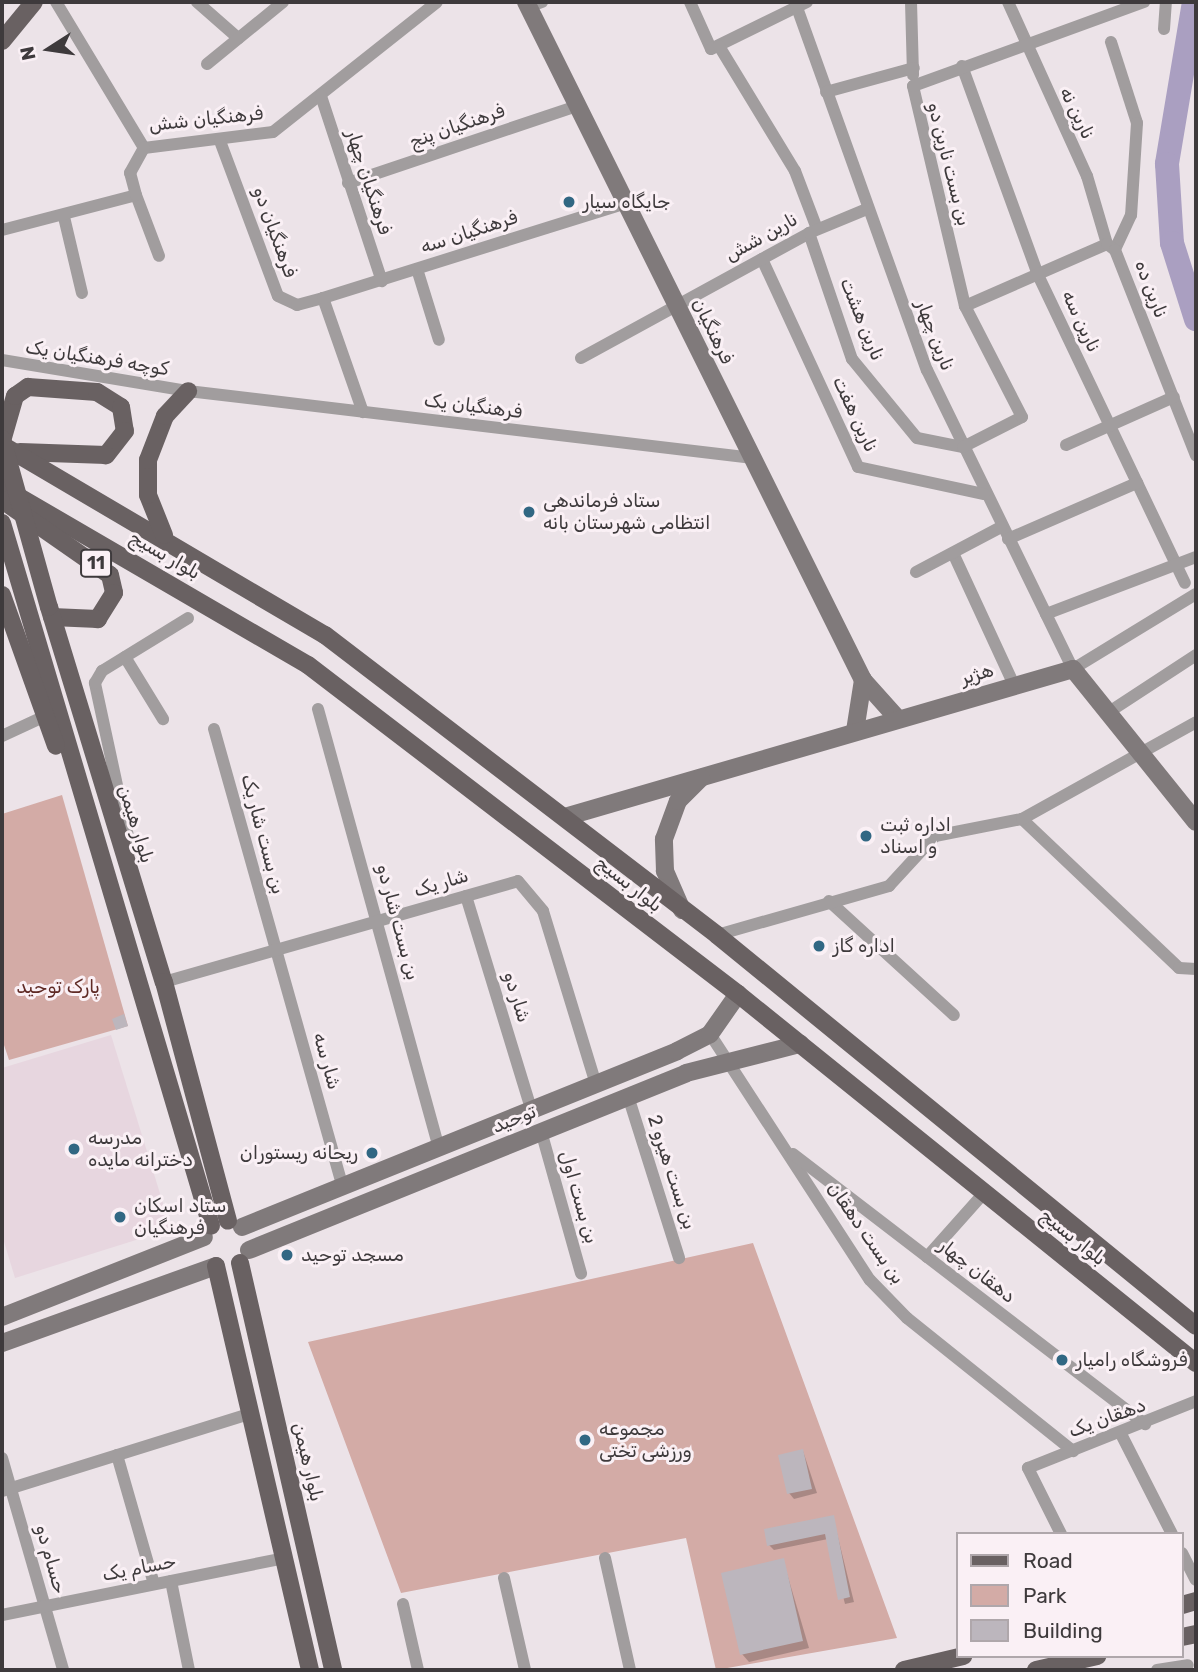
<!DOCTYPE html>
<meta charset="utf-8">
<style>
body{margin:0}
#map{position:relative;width:1198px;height:1672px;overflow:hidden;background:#ece3e8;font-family:Rubik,Vazirmatn,sans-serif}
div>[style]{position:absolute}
.built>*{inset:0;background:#e7d6df}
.green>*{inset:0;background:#d3aba6}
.shadow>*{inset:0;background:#0003}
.river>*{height:24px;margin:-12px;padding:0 12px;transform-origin:12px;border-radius:12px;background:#aa9fc1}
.building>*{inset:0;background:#bcb6bd}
.street>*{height:12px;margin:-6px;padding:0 6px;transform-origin:6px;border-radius:6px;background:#a19d9e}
.secondary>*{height:18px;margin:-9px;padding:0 9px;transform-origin:9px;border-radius:9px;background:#807a7b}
.primary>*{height:18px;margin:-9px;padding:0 9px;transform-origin:9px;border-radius:9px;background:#696162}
.primary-bridge>*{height:18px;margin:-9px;padding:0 9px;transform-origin:9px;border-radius:9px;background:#696162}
.dots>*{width:19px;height:19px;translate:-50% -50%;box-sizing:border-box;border:4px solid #faf0f5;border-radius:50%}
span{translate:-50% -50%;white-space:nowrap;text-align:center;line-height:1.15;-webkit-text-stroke:6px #faf0f5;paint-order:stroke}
.shield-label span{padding:2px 5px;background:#faf0f5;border:2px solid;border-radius:5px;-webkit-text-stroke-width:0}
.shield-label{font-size:18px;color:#3e3a3c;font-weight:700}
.street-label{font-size:19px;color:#3e3a3c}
.poi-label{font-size:19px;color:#3e3a3c}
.left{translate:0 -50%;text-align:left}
.right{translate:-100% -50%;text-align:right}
.park-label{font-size:19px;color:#5f2a25}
.frame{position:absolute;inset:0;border:4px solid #3e3a3c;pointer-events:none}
.legend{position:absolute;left:956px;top:1532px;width:228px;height:126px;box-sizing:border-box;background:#faf0f5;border:2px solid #afa7ab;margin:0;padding:9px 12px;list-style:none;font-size:21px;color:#3e3a3c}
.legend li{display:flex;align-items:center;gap:14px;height:35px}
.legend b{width:35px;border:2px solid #afa7ab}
.north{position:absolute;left:14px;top:14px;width:70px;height:70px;-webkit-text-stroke:5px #faf0f5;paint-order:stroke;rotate:258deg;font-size:19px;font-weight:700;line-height:28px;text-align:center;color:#3e3a3c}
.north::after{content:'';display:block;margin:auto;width:24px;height:32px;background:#3e3a3c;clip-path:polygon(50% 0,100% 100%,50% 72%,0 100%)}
</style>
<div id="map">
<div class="built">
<div style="clip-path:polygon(111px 1035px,171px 1229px,15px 1278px,2px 1235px,2px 1068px)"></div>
</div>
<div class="green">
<div style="clip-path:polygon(62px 795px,128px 1026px,9px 1060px,2px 1039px,2px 814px)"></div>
<div style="clip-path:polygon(753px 1243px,897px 1638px,716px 1670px,686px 1538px,401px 1593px,308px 1342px)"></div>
</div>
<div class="shadow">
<div style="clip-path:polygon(803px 1451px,817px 1493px,794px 1499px,789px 1493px)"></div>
<div style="clip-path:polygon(833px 1517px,854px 1602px,845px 1604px,828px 1539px,774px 1550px,769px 1545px)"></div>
<div style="clip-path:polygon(783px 1560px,809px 1648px,749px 1662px,742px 1654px)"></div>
</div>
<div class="river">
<div style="left:1194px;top:2px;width:164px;rotate:99.5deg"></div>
<div style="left:1167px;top:164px;width:79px;rotate:86.4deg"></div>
<div style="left:1172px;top:243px;width:80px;rotate:72.5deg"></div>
</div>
<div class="building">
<div style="clip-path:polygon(124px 1014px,128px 1026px,116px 1030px,112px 1019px)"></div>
<div style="clip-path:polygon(803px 1449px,812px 1489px,787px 1494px,778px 1455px)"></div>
<div style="clip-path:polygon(834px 1515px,850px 1597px,838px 1600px,825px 1534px,767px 1546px,764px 1529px)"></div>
<div style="clip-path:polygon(784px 1558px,803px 1641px,740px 1655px,721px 1573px)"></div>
</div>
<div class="street">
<div style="left:56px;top:2px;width:170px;rotate:58.9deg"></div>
<div style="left:144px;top:148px;width:130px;rotate:-7.1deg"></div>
<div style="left:273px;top:132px;width:209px;rotate:-38.4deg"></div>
<div style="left:197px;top:2px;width:55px;rotate:41.3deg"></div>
<div style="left:690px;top:2px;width:51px;rotate:65.9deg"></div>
<div style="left:711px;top:49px;width:107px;rotate:-26.1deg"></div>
<div style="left:795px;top:2px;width:391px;rotate:70.3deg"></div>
<div style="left:927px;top:370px;width:333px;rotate:64deg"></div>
<div style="left:1073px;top:669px;width:144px;rotate:-31.4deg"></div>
<div style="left:911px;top:2px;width:73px;rotate:88.4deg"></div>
<div style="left:1008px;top:2px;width:191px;rotate:65.6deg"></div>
<div style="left:1087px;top:176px;width:71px;rotate:73.6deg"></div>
<div style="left:528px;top:7px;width:15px;rotate:-20deg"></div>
<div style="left:1164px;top:29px;width:27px;rotate:-86deg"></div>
<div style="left:1111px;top:42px;width:85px;rotate:72.2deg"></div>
<div style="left:1137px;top:123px;width:92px;rotate:93.7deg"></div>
<div style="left:1131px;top:215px;width:38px;rotate:115deg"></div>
<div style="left:719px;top:46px;width:146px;rotate:58.7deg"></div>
<div style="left:795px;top:171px;width:62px;rotate:69.2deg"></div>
<div style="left:207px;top:64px;width:98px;rotate:-39.2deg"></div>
<div style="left:962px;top:66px;width:222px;rotate:70deg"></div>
<div style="left:1038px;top:275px;width:341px;rotate:64.5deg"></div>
<div style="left:826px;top:92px;width:91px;rotate:-15.3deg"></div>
<div style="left:321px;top:96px;width:195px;rotate:71.8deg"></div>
<div style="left:220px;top:141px;width:165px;rotate:69.5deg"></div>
<div style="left:278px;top:296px;width:21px;rotate:25deg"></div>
<div style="left:297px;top:305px;width:27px;rotate:-15deg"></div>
<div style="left:323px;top:298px;width:121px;rotate:70.7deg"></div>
<div style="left:348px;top:183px;width:242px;rotate:-18.6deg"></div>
<div style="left:136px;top:195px;width:65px;rotate:69.3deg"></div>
<div style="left:64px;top:217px;width:78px;rotate:76.7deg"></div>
<div style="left:2px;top:230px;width:138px;rotate:-14.6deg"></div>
<div style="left:136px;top:195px;width:23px;rotate:-105deg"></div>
<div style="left:130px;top:173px;width:29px;rotate:-61deg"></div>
<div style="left:809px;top:233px;width:133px;rotate:71.2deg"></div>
<div style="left:852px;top:359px;width:102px;rotate:50.6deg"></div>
<div style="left:917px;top:438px;width:47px;rotate:11.1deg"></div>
<div style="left:963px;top:447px;width:66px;rotate:-27deg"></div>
<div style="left:1022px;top:417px;width:125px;rotate:-117.2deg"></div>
<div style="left:965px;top:306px;width:226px;rotate:-103.3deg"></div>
<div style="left:913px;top:86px;width:246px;rotate:-20deg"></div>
<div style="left:762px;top:259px;width:229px;rotate:65.2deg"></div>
<div style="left:858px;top:467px;width:129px;rotate:12.1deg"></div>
<div style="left:417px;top:269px;width:74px;rotate:72.8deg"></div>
<div style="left:323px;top:298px;width:318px;rotate:-17.4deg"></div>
<div style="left:965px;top:306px;width:155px;rotate:-23.6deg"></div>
<div style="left:1107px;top:244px;width:10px;rotate:37deg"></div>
<div style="left:1115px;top:250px;width:221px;rotate:68.5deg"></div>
<div style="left:581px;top:358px;width:260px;rotate:-28.7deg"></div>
<div style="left:809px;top:233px;width:63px;rotate:-22.5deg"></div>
<div style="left:2px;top:360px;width:189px;rotate:9.5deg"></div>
<div style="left:188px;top:391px;width:569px;rotate:6.76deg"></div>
<div style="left:1066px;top:445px;width:118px;rotate:-24deg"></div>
<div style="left:1008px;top:539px;width:141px;rotate:-23.5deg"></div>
<div style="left:953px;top:553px;width:145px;rotate:65.2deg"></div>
<div style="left:916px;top:572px;width:96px;rotate:-27.9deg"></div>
<div style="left:1046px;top:614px;width:160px;rotate:-20.8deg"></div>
<div style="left:125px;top:657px;width:73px;rotate:58.5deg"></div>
<div style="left:318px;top:709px;width:453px;rotate:74.6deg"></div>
<div style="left:1109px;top:712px;width:104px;rotate:-33.2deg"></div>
<div style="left:214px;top:729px;width:473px;rotate:74.3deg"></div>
<div style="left:2px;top:736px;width:47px;rotate:-24.9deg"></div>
<div style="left:1022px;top:819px;width:216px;rotate:43.5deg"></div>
<div style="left:1179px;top:968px;width:17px;rotate:3deg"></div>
<div style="left:131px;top:850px;width:171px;rotate:-102.2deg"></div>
<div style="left:95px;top:683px;width:14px;rotate:-60deg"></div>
<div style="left:102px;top:671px;width:101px;rotate:-31.6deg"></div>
<div style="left:466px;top:896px;width:223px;rotate:73deg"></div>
<div style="left:829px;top:901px;width:169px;rotate:42.4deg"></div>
<div style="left:717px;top:935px;width:179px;rotate:-15.9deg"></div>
<div style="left:889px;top:886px;width:68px;rotate:-47.4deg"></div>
<div style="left:935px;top:836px;width:89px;rotate:-11.1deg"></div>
<div style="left:1022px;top:819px;width:199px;rotate:-29.1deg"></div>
<div style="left:164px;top:982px;width:368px;rotate:-15.9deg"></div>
<div style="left:518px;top:881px;width:39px;rotate:50deg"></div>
<div style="left:543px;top:911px;width:181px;rotate:73deg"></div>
<div style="left:710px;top:1034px;width:293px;rotate:57deg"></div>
<div style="left:870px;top:1280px;width:53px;rotate:45.8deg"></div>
<div style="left:907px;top:1318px;width:213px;rotate:38.7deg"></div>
<div style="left:628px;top:1096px;width:170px;rotate:72.5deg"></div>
<div style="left:541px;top:1131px;width:148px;rotate:74.3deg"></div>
<div style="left:793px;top:1154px;width:444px;rotate:37.5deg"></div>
<div style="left:927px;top:1257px;width:86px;rotate:-48.3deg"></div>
<div style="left:1120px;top:1432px;width:114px;rotate:63deg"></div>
<div style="left:117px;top:1455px;width:134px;rotate:74deg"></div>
<div style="left:2px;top:1458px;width:221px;rotate:73.9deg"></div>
<div style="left:2px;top:1491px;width:262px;rotate:-17.3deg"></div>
<div style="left:1061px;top:1534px;width:74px;rotate:-116.6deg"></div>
<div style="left:1028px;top:1468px;width:181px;rotate:-21.7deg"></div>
<div style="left:1182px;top:1553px;width:30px;rotate:63deg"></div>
<div style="left:605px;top:1558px;width:115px;rotate:77.4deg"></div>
<div style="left:504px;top:1578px;width:94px;rotate:77.1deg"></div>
<div style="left:171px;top:1581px;width:91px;rotate:78.6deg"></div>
<div style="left:403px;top:1604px;width:68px;rotate:77.2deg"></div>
<div style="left:2px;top:1615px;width:288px;rotate:-11.4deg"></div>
<div style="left:1157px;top:1670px;width:31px;rotate:-9deg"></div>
</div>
<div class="secondary">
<div style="left:526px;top:2px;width:757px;rotate:63.57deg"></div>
<div style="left:863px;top:680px;width:52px;rotate:48.1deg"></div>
<div style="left:855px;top:731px;width:52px;rotate:-81.1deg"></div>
<div style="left:565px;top:817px;width:529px;rotate:-16.24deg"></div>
<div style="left:1073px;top:669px;width:196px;rotate:51.2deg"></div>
<div style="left:682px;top:910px;width:43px;rotate:-113.6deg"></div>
<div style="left:665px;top:871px;width:32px;rotate:-92deg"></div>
<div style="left:664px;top:839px;width:40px;rotate:-69.8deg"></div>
<div style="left:678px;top:801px;width:33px;rotate:-45deg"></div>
<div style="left:242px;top:1227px;width:469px;rotate:-22deg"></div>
<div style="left:677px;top:1051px;width:37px;rotate:-27deg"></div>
<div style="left:710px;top:1034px;width:49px;rotate:-55deg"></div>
<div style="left:249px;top:1250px;width:471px;rotate:-22deg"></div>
<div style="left:686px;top:1073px;width:118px;rotate:-14.3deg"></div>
<div style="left:2px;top:1317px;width:217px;rotate:-21.6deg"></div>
<div style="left:2px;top:1343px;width:227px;rotate:-19.8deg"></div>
</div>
<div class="primary">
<div style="left:2px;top:41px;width:50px;rotate:-50.6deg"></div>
<div style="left:2px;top:441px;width:47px;rotate:-73.9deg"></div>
<div style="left:15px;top:396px;width:16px;rotate:-35deg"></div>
<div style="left:28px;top:387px;width:69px;rotate:4.1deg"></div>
<div style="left:97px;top:392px;width:28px;rotate:32deg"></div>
<div style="left:121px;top:407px;width:24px;rotate:81deg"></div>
<div style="left:125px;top:431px;width:31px;rotate:128deg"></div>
<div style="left:106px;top:455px;width:86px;rotate:-178deg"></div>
<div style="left:2px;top:445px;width:375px;rotate:30.5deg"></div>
<div style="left:325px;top:635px;width:494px;rotate:37.4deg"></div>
<div style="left:717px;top:935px;width:618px;rotate:39.22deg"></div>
<div style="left:2px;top:487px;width:354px;rotate:30.2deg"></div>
<div style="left:308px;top:665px;width:541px;rotate:37.42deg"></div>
<div style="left:738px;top:994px;width:588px;rotate:38.86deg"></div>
<div style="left:2px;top:500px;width:131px;rotate:34.8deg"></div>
<div style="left:110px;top:575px;width:18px;rotate:77deg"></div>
<div style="left:114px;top:593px;width:31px;rotate:122deg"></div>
<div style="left:98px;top:619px;width:46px;rotate:-177.5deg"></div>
<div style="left:2px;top:523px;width:733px;rotate:73.44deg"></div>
<div style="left:164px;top:535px;width:43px;rotate:-111.8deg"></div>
<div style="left:148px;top:495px;width:35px;rotate:-90deg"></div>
<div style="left:148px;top:460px;width:47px;rotate:-68.9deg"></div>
<div style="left:165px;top:416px;width:34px;rotate:-47deg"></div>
<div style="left:2px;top:595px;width:160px;rotate:70.3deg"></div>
<div style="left:49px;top:607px;width:392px;rotate:73deg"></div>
<div style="left:164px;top:982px;width:247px;rotate:75deg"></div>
<div style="left:240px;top:1263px;width:417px;rotate:77.1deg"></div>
<div style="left:216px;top:1266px;width:415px;rotate:76.9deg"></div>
<div style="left:1182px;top:1605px;width:15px;rotate:-16deg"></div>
<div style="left:1182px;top:1637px;width:14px;rotate:-12deg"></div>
<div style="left:904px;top:1670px;width:61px;rotate:-13.3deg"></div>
<div style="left:1036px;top:1670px;width:63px;rotate:-12.9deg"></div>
</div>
<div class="primary-bridge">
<div style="left:2px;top:439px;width:174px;rotate:74.4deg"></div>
</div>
<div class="dots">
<div style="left:569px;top:202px;background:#316783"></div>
<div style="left:529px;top:512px;background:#316783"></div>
<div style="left:866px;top:836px;background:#316783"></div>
<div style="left:819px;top:946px;background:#316783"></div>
<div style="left:74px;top:1149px;background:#316783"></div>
<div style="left:372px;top:1153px;background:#316783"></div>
<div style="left:120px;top:1217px;background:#316783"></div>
<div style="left:287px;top:1255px;background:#316783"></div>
<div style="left:1062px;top:1360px;background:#316783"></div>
<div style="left:585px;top:1440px;background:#316783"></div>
</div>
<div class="shield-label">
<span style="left:96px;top:563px">11</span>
</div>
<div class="street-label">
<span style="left:1077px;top:113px;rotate:64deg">نارین نه</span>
<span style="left:206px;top:119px;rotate:-6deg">فرهنگیان شش</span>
<span style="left:457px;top:126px;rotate:-19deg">فرهنگیان پنج</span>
<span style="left:949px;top:164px;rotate:76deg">بن بست نارین دو</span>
<span style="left:369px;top:182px;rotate:72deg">فرهنگیان چهار</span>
<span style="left:275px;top:232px;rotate:70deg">فرهنگیان دو</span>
<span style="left:469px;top:232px;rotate:-18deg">فرهنگیان سه</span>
<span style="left:761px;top:237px;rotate:-29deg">نارین شش</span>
<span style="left:1151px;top:289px;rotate:69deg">نارین ده</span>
<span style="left:862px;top:319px;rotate:68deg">نارین هشت</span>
<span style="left:1081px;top:321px;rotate:65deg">نارین سه</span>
<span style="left:713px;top:331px;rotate:64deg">فرهنگیان</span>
<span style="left:935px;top:335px;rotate:69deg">نارین چهار</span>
<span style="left:97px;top:358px;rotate:9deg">کوچه فرهنگیان یک</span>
<span style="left:473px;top:406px;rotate:7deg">فرهنگیان یک</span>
<span style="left:855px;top:414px;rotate:65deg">نارین هفت</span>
<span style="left:165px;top:555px;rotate:30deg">بلوار بسیج</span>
<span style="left:977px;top:674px;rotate:-16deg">هژیر</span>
<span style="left:136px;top:824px;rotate:73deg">بلوار هیمن</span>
<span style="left:263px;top:834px;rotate:75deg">بن بست شار یک</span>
<span style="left:441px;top:883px;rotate:-17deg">شار یک</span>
<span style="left:629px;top:884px;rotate:38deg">بلوار بسیج</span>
<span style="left:398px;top:922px;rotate:75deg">بن بست شار دو</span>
<span style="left:517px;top:997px;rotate:73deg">شار دو</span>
<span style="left:327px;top:1061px;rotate:74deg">شار سه</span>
<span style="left:514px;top:1119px;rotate:-22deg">توحید</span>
<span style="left:672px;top:1172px;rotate:72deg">بن بست هیرو 2</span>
<span style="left:579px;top:1197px;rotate:74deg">بن بست اول</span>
<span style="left:866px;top:1233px;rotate:55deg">بن بست دهقان</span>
<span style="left:1073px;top:1237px;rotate:39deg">بلوار بسیج</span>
<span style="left:977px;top:1271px;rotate:38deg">دهقان چهار</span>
<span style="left:1107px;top:1418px;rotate:-20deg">دهقان یک</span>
<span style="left:308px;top:1462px;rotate:77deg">بلوار هیمن</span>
<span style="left:51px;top:1559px;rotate:74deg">حسام دو</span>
<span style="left:139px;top:1568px;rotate:-11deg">حسام یک</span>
</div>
<div class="poi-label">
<span class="left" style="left:583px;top:202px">جایگاه سیار</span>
<span class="left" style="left:543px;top:512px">ستاد فرماندهی<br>انتظامی شهرستان بانه</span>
<span class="left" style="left:880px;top:836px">اداره ثبت<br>و اسناد</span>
<span class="left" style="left:833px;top:946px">اداره گاز</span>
<span class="left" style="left:88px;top:1149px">مدرسه<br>دخترانه مایده</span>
<span class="right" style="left:358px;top:1153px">ریحانە ریستوران</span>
<span class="left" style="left:134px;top:1217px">ستاد اسکان<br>فرهنگیان</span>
<span class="left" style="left:301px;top:1255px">مسجد توحید</span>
<span class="left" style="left:1076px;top:1360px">فروشگاه رامیار</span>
<span class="left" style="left:599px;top:1440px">مجموعه<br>ورزشی تختی</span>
</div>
<div class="park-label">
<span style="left:58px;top:987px">پارک توحید</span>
</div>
<div class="frame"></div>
<ul class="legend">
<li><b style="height:9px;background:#696162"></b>Road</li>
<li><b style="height:19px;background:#d3aba6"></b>Park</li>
<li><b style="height:19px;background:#bcb6bd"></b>Building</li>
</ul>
<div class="north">N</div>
</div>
